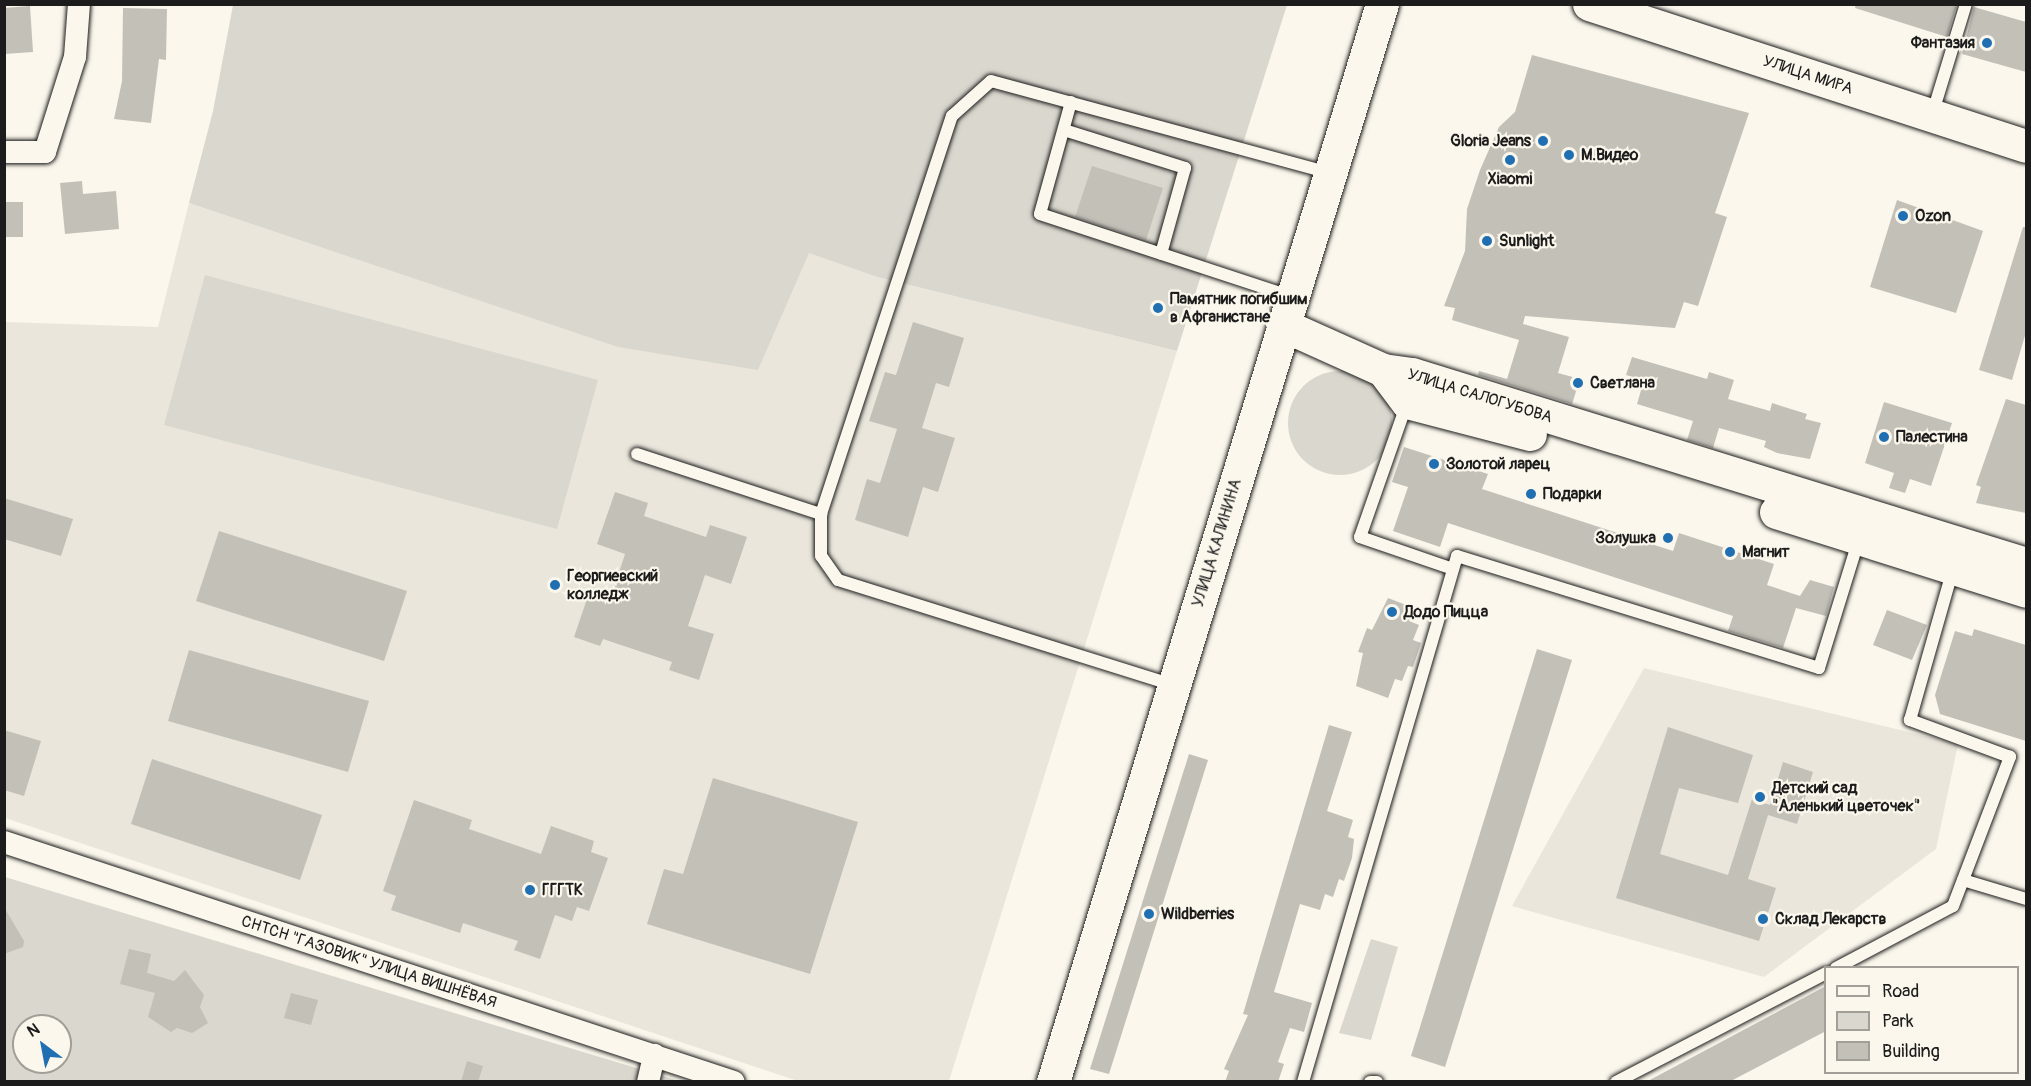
<!DOCTYPE html>
<meta charset="utf-8">
<style>
body{margin:0}
#map{position:relative;width:2031px;height:1086px;overflow:hidden;background:#fbf7ec;font-family:Pangolin,sans-serif}
div>[style]{position:absolute}
.built>*{inset:0;background:#eae6dc}
.green>*{inset:0;background:#dad7ce}
.round{border-radius:50%}
.building>*{inset:0;background:#c3c0b8}
.roads{filter:drop-shadow(0 0 2px #1c1c1c) drop-shadow(0 0 2px #1c1c1c)}
.lane>*{height:12px;margin:-6px;padding:0 6px;transform-origin:6px;border-radius:6px;background:#fbf7ec}
.street>*{height:22px;margin:-11px;padding:0 11px;transform-origin:11px;border-radius:11px;background:#fbf7ec}
.secondary>*{height:33px;margin:-16.5px;padding:0 16.5px;transform-origin:16.5px;border-radius:16.5px;background:#fbf7ec}
.primary>*{height:33px;margin:-16.5px;padding:0 16.5px;transform-origin:16.5px;border-radius:16.5px;background:#fbf7ec}
.dots>*{width:16px;height:16px;translate:-50% -50%;box-sizing:border-box;border:3px solid #fbf7ec;border-radius:50%}
span{translate:-50% -50%;white-space:nowrap;text-align:center;line-height:1.15;-webkit-text-stroke:4.5px #fbf7ec;paint-order:stroke}
.poi-label{font-size:16px;color:#1c1c1c;font-weight:700}
.right{translate:-100% -50%;text-align:right}
.left{translate:0 -50%;text-align:left}
.street-label{font-size:16px;color:#1c1c1c}
.frame{position:absolute;inset:0;border:6px solid #1c1c1c;pointer-events:none}
.legend{position:absolute;left:1824px;top:966px;width:195px;height:108px;box-sizing:border-box;background:#fbf7ec;border:2px solid #a29f99;margin:0;padding:8px 10px;list-style:none;font-size:18px;color:#1c1c1c}
.legend li{display:flex;align-items:center;gap:12px;height:30px}
.legend b{width:30px;border:2px solid #a29f99}
.north{position:absolute;left:12px;top:1014px;width:60px;height:60px;box-sizing:border-box;background:#fbf7ec;border:2px solid #a29f99;border-radius:50%;rotate:328deg;font-size:16px;font-weight:700;line-height:24px;text-align:center;color:#1c1c1c}
.north::after{content:'';display:block;margin:auto;width:21px;height:27px;background:#1f6fb2;clip-path:polygon(50% 0,100% 100%,50% 72%,0 100%)}
</style>
<div id="map">
<div class="built">
<div style="clip-path:polygon(189px 203px,617px 346px,687px 209px,877px 277px,1177px 351px,949px 1081px,798px 1081px,5px 818px,5px 322px,158px 327px)"></div>
<div style="clip-path:polygon(1644px 668px,1958px 744px,1936px 849px,1764px 977px,1512px 906px)"></div>
</div>
<div class="green">
<div style="clip-path:polygon(233px 5px,1287px 5px,1177px 351px,877px 277px,809px 253px,758px 370px,618px 347px,189px 203px,213px 111px)"></div>
<div style="clip-path:polygon(205px 275px,598px 380px,557px 529px,164px 425px)"></div>
<div class="round" style="left:1288px;top:371px;width:104px;height:104px"></div>
<div style="clip-path:polygon(evenodd,5px 877px,679px 1081px,5px 1081px,5px 877px,24px 1026px,60px 1026px,60px 1062px,24px 1062px,24px 1026px)"></div>
<div style="clip-path:polygon(1371px 939px,1398px 947px,1371px 1040px,1339px 1033px)"></div>
</div>
<div class="building">
<div style="clip-path:polygon(1856px 4px,1957px 4px,1947px 37px,1855px 8px)"></div>
<div style="clip-path:polygon(30px 6px,33px 52px,4px 54px,4px 8px)"></div>
<div style="clip-path:polygon(1974px 7px,2026px 22px,2026px 72px,1962px 54px)"></div>
<div style="clip-path:polygon(123px 8px,167px 9px,166px 60px,159px 59px,151px 123px,114px 119px,122px 81px)"></div>
<div style="clip-path:polygon(1532px 55px,1749px 113px,1715px 213px,1727px 217px,1698px 306px,1684px 302px,1675px 328px,1525px 316px,1523px 324px,1569px 337px,1558px 373px,1580px 379px,1572px 404px,1478px 375px,1479px 371px,1507px 379px,1519px 340px,1452px 320px,1455px 308px,1444px 306px,1465px 251px,1467px 209px,1480px 170px,1499px 127px,1515px 112px)"></div>
<div style="clip-path:polygon(1092px 166px,1163px 188px,1146px 240px,1075px 217px)"></div>
<div style="clip-path:polygon(82px 181px,83px 194px,116px 191px,119px 229px,65px 234px,60px 183px)"></div>
<div style="clip-path:polygon(1897px 200px,1983px 231px,1956px 313px,1870px 287px)"></div>
<div style="clip-path:polygon(4px 202px,23px 202px,23px 237px,4px 237px)"></div>
<div style="clip-path:polygon(2023px 227px,2026px 227px,2026px 332px,2012px 380px,1979px 370px)"></div>
<div style="clip-path:polygon(913px 322px,964px 338px,949px 387px,936px 383px,922px 428px,955px 438px,938px 492px,923px 487px,908px 537px,855px 520px,867px 479px,880px 483px,897px 429px,869px 421px,885px 372px,896px 375px)"></div>
<div style="clip-path:polygon(1632px 357px,1707px 379px,1709px 372px,1734px 380px,1728px 399px,1770px 411px,1772px 403px,1807px 414px,1805px 419px,1821px 423px,1810px 459px,1777px 453px,1764px 447px,1766px 441px,1719px 428px,1713px 448px,1687px 440px,1693px 421px,1637px 404px,1644px 380px,1626px 375px)"></div>
<div style="clip-path:polygon(2006px 399px,2026px 405px,2026px 513px,1976px 503px,1981px 487px,1976px 485px)"></div>
<div style="clip-path:polygon(1884px 402px,1952px 423px,1931px 486px,1910px 479px,1905px 493px,1889px 488px,1894px 473px,1865px 463px)"></div>
<div style="clip-path:polygon(1404px 447px,1488px 474px,1482px 489px,1673px 551px,1679px 533px,1774px 564px,1767px 585px,1800px 596px,1810px 580px,1834px 587px,1826px 616px,1796px 608px,1783px 648px,1728px 631px,1733px 616px,1448px 523px,1440px 547px,1393px 531px,1408px 487px,1392px 482px)"></div>
<div style="clip-path:polygon(615px 492px,648px 503px,644px 516px,706px 537px,710px 525px,747px 537px,731px 584px,705px 575px,688px 626px,714px 634px,699px 680px,669px 670px,672px 662px,603px 639px,600px 646px,574px 637px,588px 596px,609px 603px,625px 554px,597px 544px)"></div>
<div style="clip-path:polygon(4px 498px,73px 519px,61px 556px,4px 539px)"></div>
<div style="clip-path:polygon(219px 531px,407px 591px,384px 661px,196px 601px)"></div>
<div style="clip-path:polygon(1388px 598px,1414px 608px,1409px 621px,1419px 625px,1413px 640px,1421px 643px,1413px 667px,1408px 666px,1402px 681px,1395px 679px,1388px 698px,1356px 686px,1363px 653px,1358px 652px,1367px 628px,1372px 630px)"></div>
<div style="clip-path:polygon(1887px 610px,1927px 625px,1912px 660px,1873px 645px)"></div>
<div style="clip-path:polygon(1974px 629px,2026px 645px,2026px 741px,1940px 714px,1935px 695px,1955px 631px,1972px 636px)"></div>
<div style="clip-path:polygon(1537px 649px,1572px 660px,1445px 1067px,1411px 1056px)"></div>
<div style="clip-path:polygon(189px 650px,369px 701px,348px 772px,168px 721px)"></div>
<div style="clip-path:polygon(1329px 725px,1352px 732px,1327px 811px,1353px 820px,1348px 837px,1354px 839px,1352px 858px,1344px 881px,1339px 879px,1333px 897px,1325px 894px,1320px 910px,1300px 904px,1274px 992px,1312px 1003px,1304px 1032px,1290px 1028px,1278px 1062px,1284px 1064px,1278px 1082px,1225px 1082px,1229px 1071px,1224px 1069px,1248px 1015px,1243px 1014px)"></div>
<div style="clip-path:polygon(1668px 727px,1753px 755px,1738px 803px,1679px 788px,1660px 854px,1728px 875px,1752px 799px,1770px 805px,1783px 762px,1813px 772px,1797px 824px,1768px 815px,1748px 879px,1776px 888px,1759px 941px,1616px 898px)"></div>
<div style="clip-path:polygon(4px 730px,41px 741px,24px 796px,4px 790px)"></div>
<div style="clip-path:polygon(1189px 754px,1208px 760px,1109px 1074px,1090px 1069px)"></div>
<div style="clip-path:polygon(152px 759px,322px 815px,300px 880px,131px 824px)"></div>
<div style="clip-path:polygon(713px 778px,858px 822px,810px 974px,647px 924px,664px 869px,683px 874px)"></div>
<div style="clip-path:polygon(414px 800px,472px 820px,469px 829px,541px 854px,551px 826px,594px 841px,591px 852px,608px 858px,589px 911px,577px 907px,572px 921px,555px 915px,540px 959px,514px 950px,518px 941px,463px 923px,460px 933px,391px 910px,396px 896px,383px 891px)"></div>
<div style="clip-path:polygon(4px 907px,24px 941px,23px 947px,4px 954px)"></div>
<div style="clip-path:polygon(129px 949px,151px 954px,147px 973px,174px 981px,185px 970px,204px 995px,200px 1007px,208px 1023px,192px 1033px,177px 1028px,171px 1032px,148px 1017px,155px 993px,120px 984px)"></div>
<div style="clip-path:polygon(1826px 986px,1826px 1031px,1729px 1082px,1646px 1082px)"></div>
<div style="clip-path:polygon(291px 993px,318px 1000px,311px 1025px,284px 1018px)"></div>
<div style="clip-path:polygon(467px 1061px,483px 1066px,478px 1082px,461px 1082px)"></div>
</div>
<div class="roads">
<div class="lane">
<div style="left:1071px;top:102px;width:116px;rotate:105.5deg"></div>
<div style="left:1040px;top:214px;width:263px;rotate:18.2deg"></div>
<div style="left:1932px;top:115px;width:116px;rotate:-73deg"></div>
<div style="left:1064px;top:130px;width:127px;rotate:17.4deg"></div>
<div style="left:1185px;top:168px;width:89px;rotate:105.6deg"></div>
<div style="left:1407px;top:403px;width:142px;rotate:109.3deg"></div>
<div style="left:1360px;top:537px;width:98px;rotate:19deg"></div>
<div style="left:637px;top:454px;width:194px;rotate:18.1deg"></div>
<div style="left:1173px;top:685px;width:351px;rotate:-162.6deg"></div>
<div style="left:838px;top:580px;width:29px;rotate:-125deg"></div>
<div style="left:821px;top:556px;width:42px;rotate:-90deg"></div>
<div style="left:821px;top:514px;width:419px;rotate:-71.8deg"></div>
<div style="left:952px;top:116px;width:52px;rotate:-41.9deg"></div>
<div style="left:991px;top:81px;width:350px;rotate:15.2deg"></div>
<div style="left:1963px;top:880px;width:66px;rotate:16.8deg"></div>
<div style="left:1836px;top:968px;width:132px;rotate:-27.9deg"></div>
<div style="left:1953px;top:906px;width:160px;rotate:-69.1deg"></div>
<div style="left:2010px;top:757px;width:107px;rotate:-159.7deg"></div>
<div style="left:1910px;top:720px;width:157px;rotate:-74.1deg"></div>
<div style="left:1303px;top:1082px;width:548px;rotate:-73.68deg"></div>
<div style="left:1457px;top:556px;width:379px;rotate:17.2deg"></div>
<div style="left:1819px;top:668px;width:135px;rotate:-72.8deg"></div>
<div style="left:1370px;top:1082px;width:7px"></div>
<div style="left:1616px;top:1082px;width:237px;rotate:-27.4deg"></div>
</div>
<div class="street">
<div style="left:4px;top:152px;width:41px"></div>
<div style="left:45px;top:152px;width:100px;rotate:-72.5deg"></div>
<div style="left:75px;top:57px;width:53px;rotate:-85.7deg"></div>
<div style="left:4px;top:842px;width:768px;rotate:18.2deg"></div>
<div style="left:648px;top:1082px;width:28px;rotate:-77deg"></div>
</div>
<div class="secondary">
<div style="left:1589px;top:4px;width:459px;rotate:18deg"></div>
<div style="left:1283px;top:325px;width:110px;rotate:24.2deg"></div>
<div style="left:1383px;top:370px;width:29px;rotate:8deg"></div>
<div style="left:1412px;top:374px;width:643px;rotate:17.19deg"></div>
<div style="left:1383px;top:370px;width:40px;rotate:53deg"></div>
<div style="left:1407px;top:402px;width:127px;rotate:14.6deg"></div>
<div style="left:1776px;top:512px;width:262px;rotate:17.5deg"></div>
</div>
<div class="primary">
<div style="left:1053px;top:1082px;width:1127px;rotate:-73.03deg"></div>
</div>
</div>
<div class="dots">
<div style="left:1987px;top:43px;background:#1f6fb2"></div>
<div style="left:1543px;top:141px;background:#1f6fb2"></div>
<div style="left:1569px;top:155px;background:#1f6fb2"></div>
<div style="left:1510px;top:160px;background:#1f6fb2"></div>
<div style="left:1903px;top:216px;background:#1f6fb2"></div>
<div style="left:1487px;top:241px;background:#1f6fb2"></div>
<div style="left:1158px;top:308px;background:#1f6fb2"></div>
<div style="left:1578px;top:383px;background:#1f6fb2"></div>
<div style="left:1884px;top:437px;background:#1f6fb2"></div>
<div style="left:1434px;top:464px;background:#1f6fb2"></div>
<div style="left:1531px;top:494px;background:#1f6fb2"></div>
<div style="left:1668px;top:538px;background:#1f6fb2"></div>
<div style="left:1730px;top:552px;background:#1f6fb2"></div>
<div style="left:555px;top:585px;background:#1f6fb2"></div>
<div style="left:1392px;top:612px;background:#1f6fb2"></div>
<div style="left:1760px;top:797px;background:#1f6fb2"></div>
<div style="left:530px;top:890px;background:#1f6fb2"></div>
<div style="left:1149px;top:914px;background:#1f6fb2"></div>
<div style="left:1763px;top:919px;background:#1f6fb2"></div>
</div>
<div class="poi-label">
<span class="right" style="left:1975px;top:43px">Фантазия</span>
<span class="right" style="left:1531px;top:141px">Gloria Jeans</span>
<span class="left" style="left:1581px;top:155px">М.Видео</span>
<span style="left:1510px;top:179px">Xiaomi</span>
<span class="left" style="left:1915px;top:216px">Ozon</span>
<span class="left" style="left:1499px;top:241px">Sunlight</span>
<span class="left" style="left:1170px;top:308px">Памятник погибшим<br>в Афганистане</span>
<span class="left" style="left:1590px;top:383px">Светлана</span>
<span class="left" style="left:1896px;top:437px">Палестина</span>
<span class="left" style="left:1446px;top:464px">Золотой ларец</span>
<span class="left" style="left:1543px;top:494px">Подарки</span>
<span class="right" style="left:1656px;top:538px">Золушка</span>
<span class="left" style="left:1742px;top:552px">Магнит</span>
<span class="left" style="left:567px;top:585px">Георгиевский<br>колледж</span>
<span class="left" style="left:1404px;top:612px">Додо Пицца</span>
<span class="left" style="left:1772px;top:797px">Детский сад<br>"Аленький цветочек"</span>
<span class="left" style="left:542px;top:890px">ГГГТК</span>
<span class="left" style="left:1161px;top:914px">Wildberries</span>
<span class="left" style="left:1775px;top:919px">Склад Лекарств</span>
</div>
<div class="street-label">
<span style="left:1808px;top:75px;rotate:18deg">УЛИЦА МИРА</span>
<span style="left:1480px;top:396px;rotate:17deg">УЛИЦА САЛОГУБОВА</span>
<span style="left:1217px;top:543px;rotate:-73deg">УЛИЦА КАЛИНИНА</span>
<span style="left:369px;top:962px;rotate:18deg">СНТСН "ГАЗОВИК" УЛИЦА ВИШНЁВАЯ</span>
</div>
<div class="frame"></div>
<ul class="legend">
<li><b style="height:8px;background:#fbf7ec"></b>Road</li>
<li><b style="height:16px;background:#dad7ce"></b>Park</li>
<li><b style="height:16px;background:#c3c0b8"></b>Building</li>
</ul>
<div class="north">N</div>
</div>
